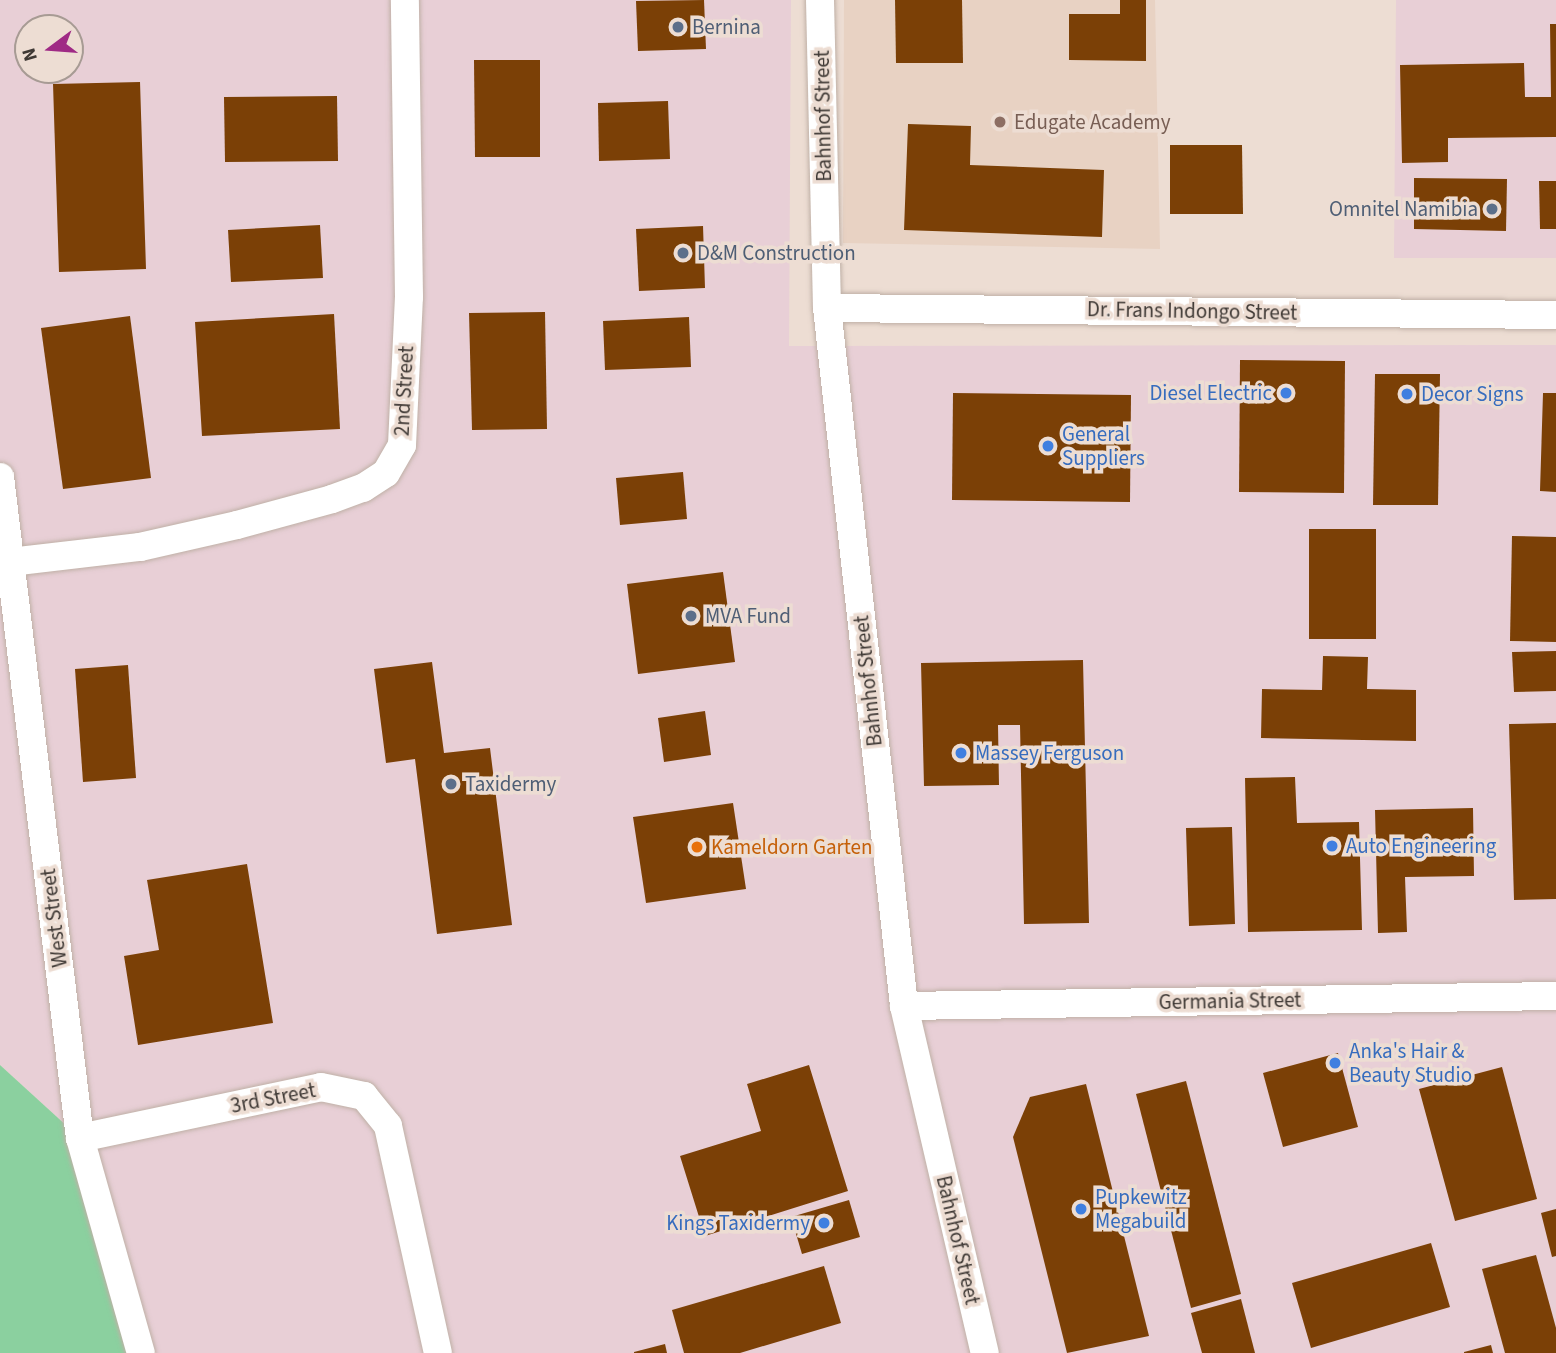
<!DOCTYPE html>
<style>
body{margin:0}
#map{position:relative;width:1556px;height:1353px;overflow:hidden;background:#edddd3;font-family:"Source Sans 3",sans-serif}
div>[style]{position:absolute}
.commercial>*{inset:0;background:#e8cfd6}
.built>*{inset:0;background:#e8d2c3}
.green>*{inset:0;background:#8bd09f}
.building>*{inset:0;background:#7b4006}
.roads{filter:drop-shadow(0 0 2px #bfb0a6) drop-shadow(0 0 2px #bfb0a6)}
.minor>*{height:28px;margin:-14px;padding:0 14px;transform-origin:14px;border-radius:14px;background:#fff}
.dots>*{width:19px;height:19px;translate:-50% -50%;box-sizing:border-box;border:4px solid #edddd3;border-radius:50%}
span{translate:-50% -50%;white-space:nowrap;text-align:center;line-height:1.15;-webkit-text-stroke:7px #edddd3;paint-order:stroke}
.service-label{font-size:21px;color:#4e5e75}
.left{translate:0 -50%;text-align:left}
.right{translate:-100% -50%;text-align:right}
.street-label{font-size:21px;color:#3f3935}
.education-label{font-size:21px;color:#785e54}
.shop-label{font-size:21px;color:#366cbe}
.food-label{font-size:21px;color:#c56008}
.north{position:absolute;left:14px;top:14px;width:70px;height:70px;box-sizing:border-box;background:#edddd3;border:2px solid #a79b94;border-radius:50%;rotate:254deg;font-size:19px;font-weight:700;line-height:28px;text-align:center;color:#3f3935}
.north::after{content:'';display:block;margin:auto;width:24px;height:32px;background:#9f2a85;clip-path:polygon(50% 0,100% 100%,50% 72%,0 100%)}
</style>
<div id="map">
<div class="commercial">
<div style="clip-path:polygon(evenodd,0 0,791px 0,789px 346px,1556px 345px,1556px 1353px,141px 1353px,80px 1138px,0 1065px,0 0,28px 28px,70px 28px,70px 70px,28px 70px,28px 28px)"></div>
<div style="clip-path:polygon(1396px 0,1556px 0,1556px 258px,1394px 258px)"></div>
</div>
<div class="built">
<div style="clip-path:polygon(844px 0,1155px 0,1160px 249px,843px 243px)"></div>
</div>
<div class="green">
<div style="clip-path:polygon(0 1065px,80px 1138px,143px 1353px,0 1353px)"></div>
</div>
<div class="building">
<div style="clip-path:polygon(704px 0,706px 49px,638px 51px,636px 1px)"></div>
<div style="clip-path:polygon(895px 0,962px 0,963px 63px,896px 63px)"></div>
<div style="clip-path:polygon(1120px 0,1146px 0,1146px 61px,1069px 60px,1069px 14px,1120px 14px)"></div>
<div style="clip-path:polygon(1550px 24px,1556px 24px,1556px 137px,1448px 138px,1448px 162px,1402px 163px,1400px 65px,1524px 63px,1525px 97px,1551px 97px)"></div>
<div style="clip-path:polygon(474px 60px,540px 60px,540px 157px,475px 157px)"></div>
<div style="clip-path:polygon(140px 82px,146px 269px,59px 272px,53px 84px)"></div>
<div style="clip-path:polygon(337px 96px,338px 161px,225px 162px,224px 97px)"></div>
<div style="clip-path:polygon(668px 101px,670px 159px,599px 161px,598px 103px)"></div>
<div style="clip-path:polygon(908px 124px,971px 126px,970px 165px,1104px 170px,1102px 237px,904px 230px)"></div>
<div style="clip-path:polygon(1170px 145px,1242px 145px,1243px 214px,1170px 214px)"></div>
<div style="clip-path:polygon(1414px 178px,1507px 179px,1506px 231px,1414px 229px)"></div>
<div style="clip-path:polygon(1539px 181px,1556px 181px,1556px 229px,1540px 229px)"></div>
<div style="clip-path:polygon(320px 225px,323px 278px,231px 282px,228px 230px)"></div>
<div style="clip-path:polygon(703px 226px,705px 288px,639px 291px,636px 229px)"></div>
<div style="clip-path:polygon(545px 312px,547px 429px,472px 430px,469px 313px)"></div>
<div style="clip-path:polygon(334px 314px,340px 429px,202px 436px,195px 322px)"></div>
<div style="clip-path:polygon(130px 316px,151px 478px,63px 489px,41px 328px)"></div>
<div style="clip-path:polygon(689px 317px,691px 367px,605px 370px,603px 321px)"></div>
<div style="clip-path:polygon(1240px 360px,1345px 361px,1344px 493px,1239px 492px)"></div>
<div style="clip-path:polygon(1375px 374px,1440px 374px,1438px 505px,1373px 505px)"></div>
<div style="clip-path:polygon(953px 393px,1131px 395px,1130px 502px,952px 500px)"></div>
<div style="clip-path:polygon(1543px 393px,1556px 393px,1556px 492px,1540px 491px)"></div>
<div style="clip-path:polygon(683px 472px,687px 519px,620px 525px,616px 478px)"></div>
<div style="clip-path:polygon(1309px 529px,1376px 529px,1376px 639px,1309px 639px)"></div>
<div style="clip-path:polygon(1512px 536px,1556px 537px,1556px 642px,1510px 641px)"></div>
<div style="clip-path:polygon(723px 572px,735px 662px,638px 674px,627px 584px)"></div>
<div style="clip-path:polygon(1556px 651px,1556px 691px,1514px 692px,1512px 652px)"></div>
<div style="clip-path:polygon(1323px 656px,1368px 657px,1367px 689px,1416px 690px,1416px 741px,1261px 738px,1262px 689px,1322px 690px)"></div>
<div style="clip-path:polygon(1083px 660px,1089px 923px,1024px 924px,1020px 725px,998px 725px,999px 785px,924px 786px,921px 663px)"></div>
<div style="clip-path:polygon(432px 662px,444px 753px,490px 748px,512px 925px,437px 934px,415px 759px,386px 763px,374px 669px)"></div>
<div style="clip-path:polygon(128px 665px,136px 778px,83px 782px,75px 669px)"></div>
<div style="clip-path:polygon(705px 711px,711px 755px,664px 762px,658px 718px)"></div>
<div style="clip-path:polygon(1556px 723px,1556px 899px,1514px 900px,1509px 724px)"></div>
<div style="clip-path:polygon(1295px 777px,1297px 823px,1359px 822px,1362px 930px,1248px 932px,1245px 778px)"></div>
<div style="clip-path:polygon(733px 803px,746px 889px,646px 903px,633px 817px)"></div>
<div style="clip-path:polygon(1473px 808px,1474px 876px,1405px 877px,1407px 932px,1378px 933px,1375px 810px)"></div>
<div style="clip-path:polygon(1232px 827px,1235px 924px,1189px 926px,1186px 828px)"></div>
<div style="clip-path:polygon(247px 864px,273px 1023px,138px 1045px,124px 956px,159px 950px,147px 880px)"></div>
<div style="clip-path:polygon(1338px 1053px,1358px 1127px,1283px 1147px,1263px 1073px)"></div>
<div style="clip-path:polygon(809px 1065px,848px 1191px,705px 1236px,680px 1156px,761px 1131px,747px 1084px)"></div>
<div style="clip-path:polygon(1502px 1067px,1537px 1199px,1455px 1221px,1419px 1089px)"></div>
<div style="clip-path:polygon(1186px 1081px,1241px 1294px,1191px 1308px,1136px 1094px)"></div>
<div style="clip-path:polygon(1086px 1084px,1149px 1336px,1067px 1353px,1013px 1137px,1030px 1097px)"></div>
<div style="clip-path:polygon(849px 1200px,860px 1237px,802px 1254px,791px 1217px)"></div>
<div style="clip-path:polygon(1556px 1209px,1556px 1256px,1552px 1257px,1541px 1213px)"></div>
<div style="clip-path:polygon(1431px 1243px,1450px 1307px,1311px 1348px,1292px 1283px)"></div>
<div style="clip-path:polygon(1536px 1255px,1556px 1328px,1556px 1353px,1505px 1353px,1482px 1269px)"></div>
<div style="clip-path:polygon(824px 1266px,841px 1323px,740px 1353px,684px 1353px,672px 1310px)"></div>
<div style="clip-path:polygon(1241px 1299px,1255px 1353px,1202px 1353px,1191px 1313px)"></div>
<div style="clip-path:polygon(665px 1344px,667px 1353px,634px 1353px,634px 1352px)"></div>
<div style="clip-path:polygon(1491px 1345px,1493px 1353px,1464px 1353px,1464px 1352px)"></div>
</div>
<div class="roads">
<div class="minor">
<div style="left:820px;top:0;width:308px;rotate:88.7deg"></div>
<div style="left:827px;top:308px;width:702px;rotate:83.7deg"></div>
<div style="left:904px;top:1006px;width:356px;rotate:76.9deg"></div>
<div style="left:827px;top:308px;width:729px;rotate:0.55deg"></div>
<div style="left:0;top:477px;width:666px;rotate:83.1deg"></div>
<div style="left:80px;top:1138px;width:223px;rotate:74.2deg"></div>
<div style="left:10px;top:562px;width:131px;rotate:-6.6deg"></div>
<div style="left:140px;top:547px;width:99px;rotate:-12.8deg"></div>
<div style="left:237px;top:525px;width:98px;rotate:-15.3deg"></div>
<div style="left:332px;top:499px;width:33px;rotate:-20deg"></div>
<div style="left:363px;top:488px;width:27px;rotate:-33deg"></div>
<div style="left:386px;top:473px;width:32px;rotate:-60deg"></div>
<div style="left:402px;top:445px;width:148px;rotate:-87.3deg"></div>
<div style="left:409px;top:297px;width:297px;rotate:-90.8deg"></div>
<div style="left:904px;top:1006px;width:652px;rotate:-0.88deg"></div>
<div style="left:80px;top:1138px;width:246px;rotate:-11.9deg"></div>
<div style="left:321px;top:1087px;width:44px;rotate:11.8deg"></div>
<div style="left:364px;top:1096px;width:38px;rotate:51deg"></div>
<div style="left:388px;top:1126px;width:232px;rotate:77.6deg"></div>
</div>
</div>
<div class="dots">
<div style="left:678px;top:27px;background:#5c6f8a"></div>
<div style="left:1000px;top:122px;background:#8d6e63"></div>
<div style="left:1492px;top:209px;background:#5c6f8a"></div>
<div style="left:683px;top:253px;background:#5c6f8a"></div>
<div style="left:1286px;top:393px;background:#3f7fe0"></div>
<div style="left:1407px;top:394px;background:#3f7fe0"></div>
<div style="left:1048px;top:446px;background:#3f7fe0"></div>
<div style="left:691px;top:616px;background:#5c6f8a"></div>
<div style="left:961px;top:753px;background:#3f7fe0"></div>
<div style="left:451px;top:784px;background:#5c6f8a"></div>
<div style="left:1332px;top:846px;background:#3f7fe0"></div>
<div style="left:697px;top:847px;background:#e8710a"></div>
<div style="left:1335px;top:1063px;background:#3f7fe0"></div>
<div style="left:1081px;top:1209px;background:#3f7fe0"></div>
<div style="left:824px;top:1223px;background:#3f7fe0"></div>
</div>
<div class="service-label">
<span class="left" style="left:692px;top:27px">Bernina</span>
<span class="right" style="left:1478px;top:209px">Omnitel Namibia</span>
<span class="left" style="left:697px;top:253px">D&amp;M Construction</span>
<span class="left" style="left:705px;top:616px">MVA Fund</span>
<span class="left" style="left:465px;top:784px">Taxidermy</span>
</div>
<div class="street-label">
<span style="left:823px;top:116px;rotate:-91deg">Bahnhof Street</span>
<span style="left:1192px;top:311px;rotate:1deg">Dr. Frans Indongo Street</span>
<span style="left:404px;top:391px;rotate:-87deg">2nd Street</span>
<span style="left:868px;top:681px;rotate:-96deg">Bahnhof Street</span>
<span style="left:54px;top:918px;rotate:-97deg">West Street</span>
<span style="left:1230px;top:1001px;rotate:-1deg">Germania Street</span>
<span style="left:273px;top:1098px;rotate:-11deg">3rd Street</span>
<span style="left:958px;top:1240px;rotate:77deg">Bahnhof Street</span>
</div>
<div class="education-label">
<span class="left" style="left:1014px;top:122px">Edugate Academy</span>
</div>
<div class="shop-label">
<span class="right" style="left:1272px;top:393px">Diesel Electric</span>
<span class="left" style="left:1421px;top:394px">Decor Signs</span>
<span class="left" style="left:1062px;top:446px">General<br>Suppliers</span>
<span class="left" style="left:975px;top:753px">Massey Ferguson</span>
<span class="left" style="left:1346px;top:846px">Auto Engineering</span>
<span class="left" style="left:1349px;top:1063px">Anka's Hair &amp;<br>Beauty Studio</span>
<span class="left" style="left:1095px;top:1209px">Pupkewitz<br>Megabuild</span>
<span class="right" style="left:810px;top:1223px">Kings Taxidermy</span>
</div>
<div class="food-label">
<span class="left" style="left:711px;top:847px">Kameldorn Garten</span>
</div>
<div class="north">N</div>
</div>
